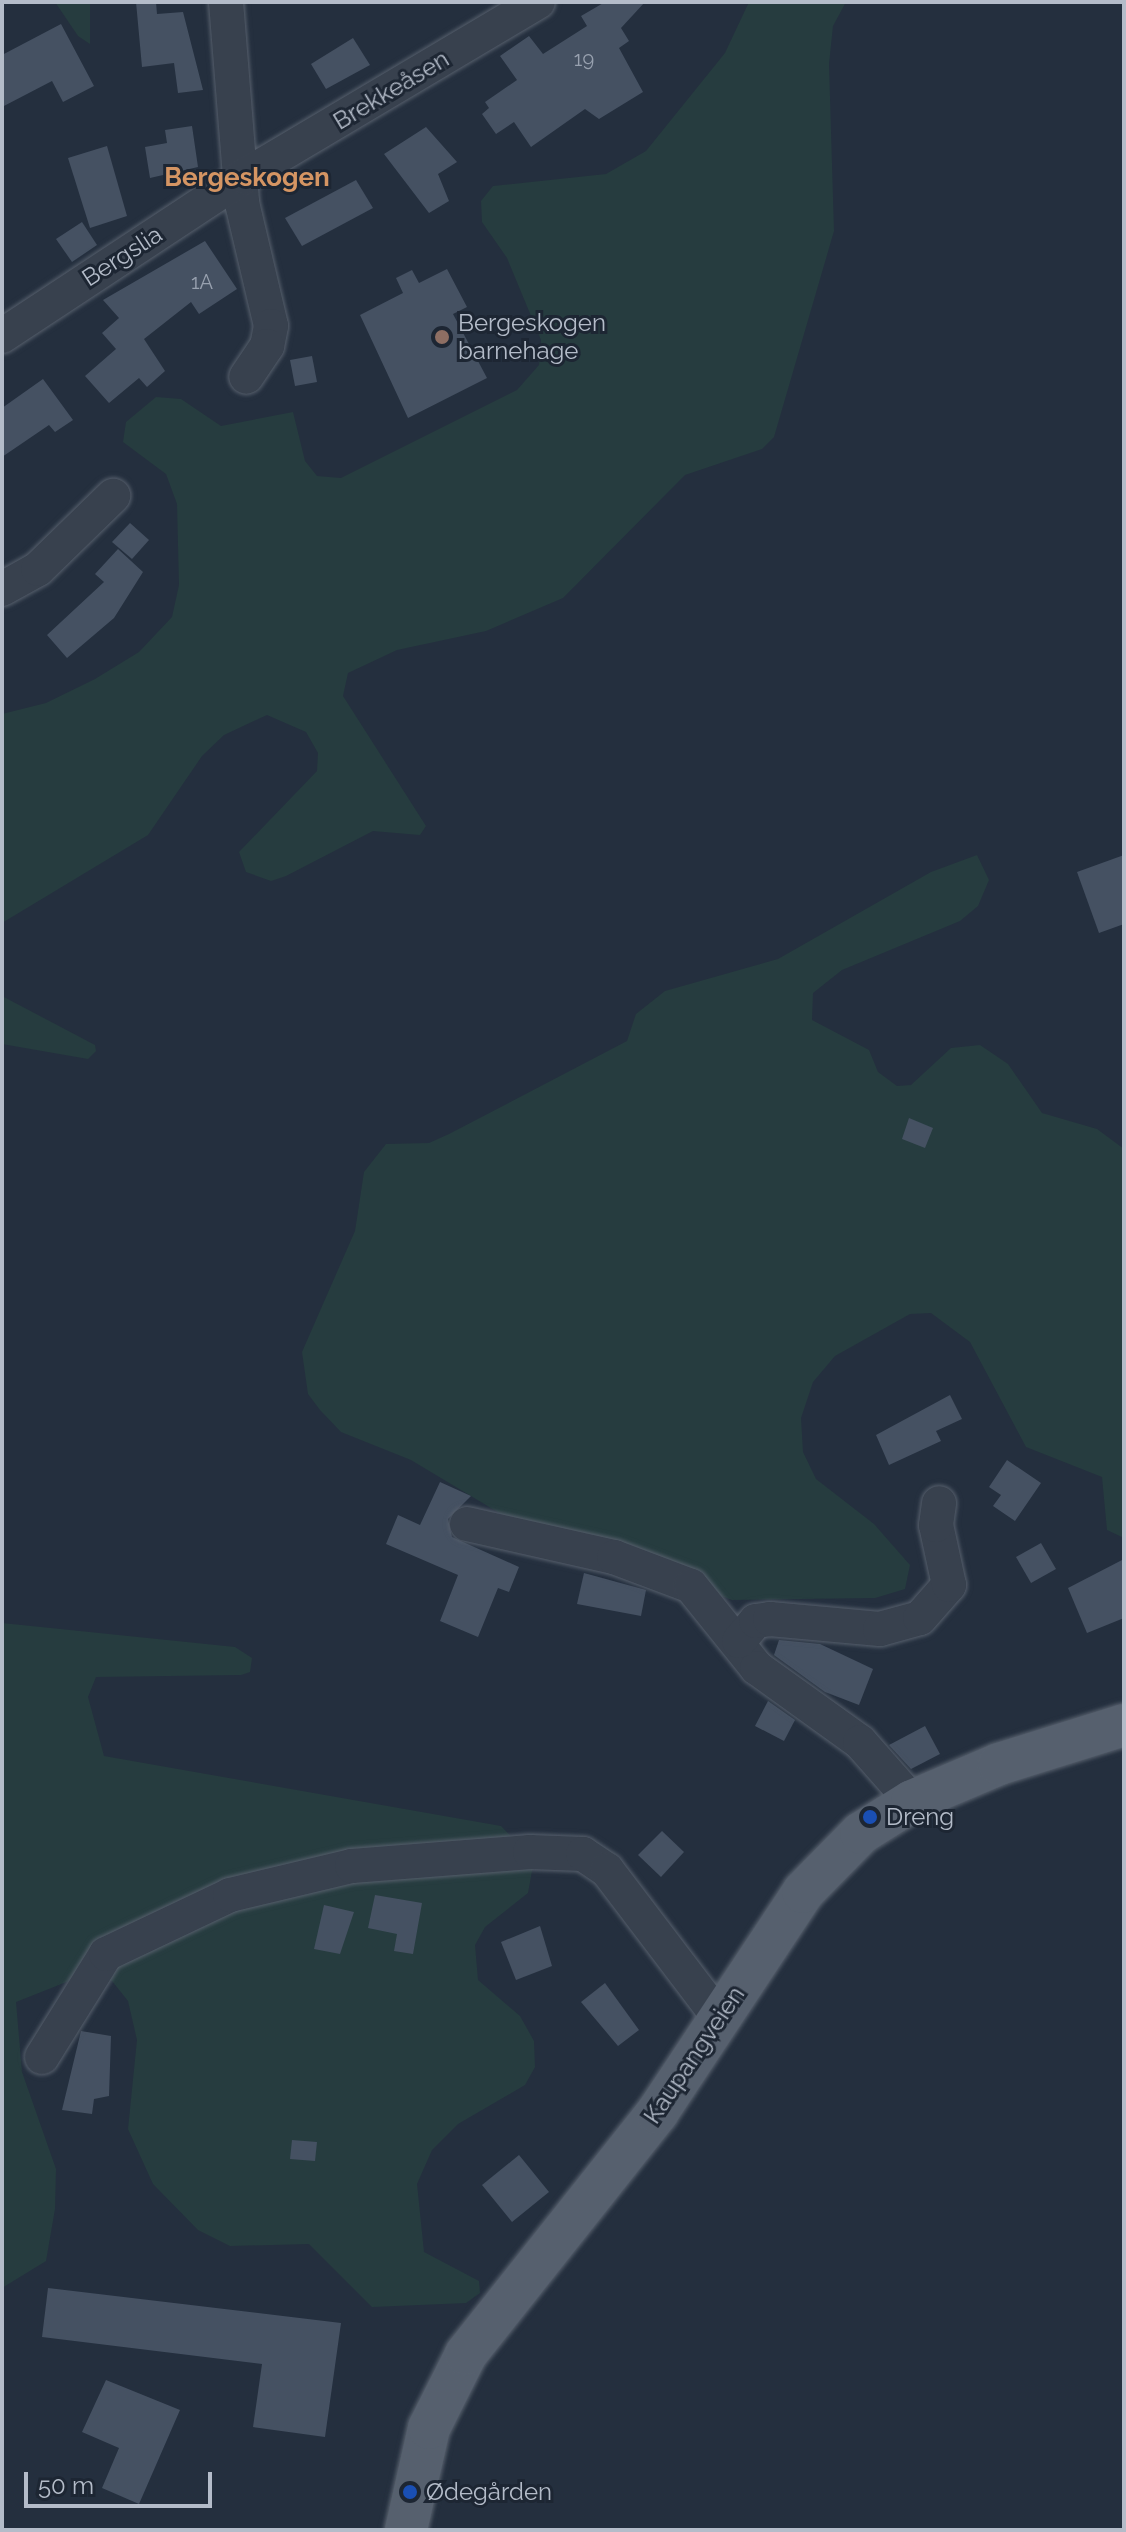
<!DOCTYPE html>
<meta charset="utf-8">
<style>
body{margin:0}
#map{position:relative;width:1126px;height:2532px;overflow:hidden;background:#242f3e;font-family:Raleway,sans-serif}
div>[style]{position:absolute}
.green>*{inset:0;background:#263c3f}
.building>*{inset:0;background:#455162}
.roads{filter:drop-shadow(0 0 2px #565f6c) drop-shadow(0 0 2px #565f6c)}
.minor>*{height:34px;margin:-17px;padding:0 17px;transform-origin:17px;border-radius:17px;background:#38414e}
.major>*{height:42px;margin:-21px;padding:0 21px;transform-origin:21px;border-radius:21px;background:#56606e}
.dots>*{width:22px;height:22px;translate:-50% -50%;box-sizing:border-box;border:4px solid #1d2633;border-radius:50%}
span{translate:-50% -50%;white-space:nowrap;text-align:center;line-height:1.15;-webkit-text-stroke:6px #1d2633;paint-order:stroke}
.number-label{font-size:20px;color:#98a1af}
.number-label span{-webkit-text-stroke-width:0}
.street-label{font-size:24px;color:#b4bcc9}
.poi-label{font-size:24px;color:#b4bcc9}
.left{translate:0 -50%;text-align:left}
.neighbourhood-label{font-size:26px;color:#d59563;font-weight:700}
.frame{position:absolute;inset:0;border:4px solid #b4bcc9;pointer-events:none}
.scale{position:absolute;left:24px;top:2472px;width:188px;height:36px;box-sizing:border-box;border:4px solid #b4bcc9;border-top:0;padding-left:10px;font-size:24px;line-height:28px;white-space:nowrap;color:#b4bcc9;-webkit-text-stroke:6px #1d2633;paint-order:stroke}
</style>
<div id="map">
<div class="green">
<div style="clip-path:polygon(55px 2px,90px 2px,90px 44px,78px 36px)"></div>
<div style="clip-path:polygon(749px 2px,846px 2px,833px 26px,829px 64px,834px 231px,774px 437px,762px 449px,685px 475px,563px 598px,486px 631px,397px 650px,348px 673px,343px 696px,426px 826px,420px 835px,373px 831px,286px 876px,271px 881px,246px 872px,239px 852px,317px 771px,318px 753px,306px 732px,267px 715px,224px 735px,202px 756px,148px 835px,2px 923px,2px 714px,46px 703px,95px 679px,139px 652px,172px 617px,179px 585px,177px 504px,166px 474px,123px 442px,126px 422px,156px 397px,181px 399px,221px 426px,293px 412px,305px 461px,317px 476px,341px 478px,517px 390px,539px 365px,541px 340px,507px 258px,482px 222px,481px 201px,493px 186px,606px 174px,646px 151px,725px 53px)"></div>
<div style="clip-path:polygon(977px 855px,989px 880px,978px 906px,960px 921px,842px 970px,813px 993px,812px 1020px,869px 1050px,878px 1072px,897px 1086px,911px 1085px,951px 1048px,980px 1045px,1008px 1064px,1042px 1113px,1097px 1129px,1124px 1149px,1124px 1538px,1107px 1530px,1102px 1477px,1026px 1447px,970px 1342px,931px 1313px,910px 1314px,835px 1356px,813px 1382px,801px 1418px,803px 1452px,816px 1479px,874px 1524px,910px 1565px,905px 1589px,875px 1598px,732px 1600px,506px 1517px,411px 1460px,341px 1432px,320px 1410px,308px 1394px,302px 1352px,355px 1231px,364px 1172px,386px 1144px,429px 1143px,449px 1134px,627px 1041px,636px 1014px,665px 991px,778px 959px,931px 872px)"></div>
<div style="clip-path:polygon(2px 996px,95px 1045px,96px 1051px,88px 1059px,2px 1044px)"></div>
<div style="clip-path:polygon(2px 1623px,235px 1647px,252px 1658px,250px 1672px,241px 1675px,96px 1677px,88px 1697px,104px 1756px,501px 1826px,534px 1860px,528px 1893px,485px 1927px,475px 1945px,478px 1980px,520px 2016px,534px 2041px,535px 2067px,525px 2085px,458px 2124px,432px 2150px,417px 2184px,424px 2252px,479px 2281px,480px 2293px,466px 2303px,372px 2307px,309px 2244px,230px 2246px,198px 2230px,153px 2184px,128px 2129px,137px 2040px,128px 2001px,112px 1981px,74px 1979px,16px 2002px,22px 2072px,56px 2169px,55px 2209px,46px 2261px,2px 2288px)"></div>
</div>
<div class="building">
<div style="clip-path:polygon(136px 2px,156px 2px,157px 14px,183px 12px,203px 90px,178px 93px,174px 63px,142px 67px)"></div>
<div style="clip-path:polygon(605px 2px,645px 2px,621px 28px,629px 41px,619px 48px,643px 92px,599px 119px,585px 109px,531px 147px,514px 122px,496px 134px,482px 114px,489px 108px,485px 102px,517px 80px,500px 56px,529px 36px,543px 54px,587px 26px,581px 16px)"></div>
<div style="clip-path:polygon(61px 24px,94px 86px,63px 102px,52px 81px,2px 107px,2px 55px)"></div>
<div style="clip-path:polygon(353px 38px,370px 65px,326px 89px,311px 64px)"></div>
<div style="clip-path:polygon(192px 126px,198px 167px,150px 178px,145px 147px,167px 143px,165px 130px)"></div>
<div style="clip-path:polygon(426px 127px,457px 162px,438px 174px,449px 201px,429px 213px,384px 154px)"></div>
<div style="clip-path:polygon(107px 146px,127px 216px,90px 228px,68px 158px)"></div>
<div style="clip-path:polygon(356px 180px,373px 208px,302px 246px,285px 218px)"></div>
<div style="clip-path:polygon(82px 222px,97px 245px,72px 262px,56px 239px)"></div>
<div style="clip-path:polygon(205px 241px,237px 289px,199px 314px,191px 302px,144px 339px,165px 371px,147px 387px,139px 378px,109px 403px,85px 376px,116px 349px,102px 333px,119px 318px,103px 300px)"></div>
<div style="clip-path:polygon(447px 269px,467px 307px,453px 314px,487px 378px,408px 418px,360px 315px,403px 293px,396px 278px,412px 270px,419px 283px)"></div>
<div style="clip-path:polygon(312px 356px,317px 382px,295px 386px,290px 360px)"></div>
<div style="clip-path:polygon(43px 379px,73px 420px,55px 432px,49px 425px,2px 457px,2px 408px)"></div>
<div style="clip-path:polygon(130px 523px,149px 540px,132px 559px,112px 542px)"></div>
<div style="clip-path:polygon(118px 549px,143px 572px,114px 618px,67px 658px,47px 635px,104px 582px,95px 574px)"></div>
<div style="clip-path:polygon(1124px 855px,1124px 924px,1099px 933px,1077px 872px)"></div>
<div style="clip-path:polygon(909px 1118px,933px 1128px,925px 1148px,902px 1139px)"></div>
<div style="clip-path:polygon(950px 1395px,962px 1419px,936px 1431px,941px 1441px,889px 1465px,876px 1435px)"></div>
<div style="clip-path:polygon(1007px 1460px,1041px 1483px,1015px 1521px,993px 1506px,1001px 1495px,989px 1487px)"></div>
<div style="clip-path:polygon(440px 1482px,471px 1496px,448px 1519px,452px 1537px,519px 1567px,509px 1592px,498px 1588px,478px 1637px,440px 1621px,458px 1575px,386px 1544px,398px 1515px,420px 1525px)"></div>
<div style="clip-path:polygon(1041px 1543px,1056px 1569px,1031px 1583px,1016px 1557px)"></div>
<div style="clip-path:polygon(1124px 1559px,1124px 1618px,1087px 1633px,1068px 1588px)"></div>
<div style="clip-path:polygon(584px 1573px,646px 1590px,641px 1616px,577px 1604px)"></div>
<div style="clip-path:polygon(779px 1640px,820px 1644px,873px 1669px,859px 1705px,825px 1692px,774px 1655px)"></div>
<div style="clip-path:polygon(768px 1701px,795px 1720px,784px 1741px,755px 1726px)"></div>
<div style="clip-path:polygon(925px 1726px,940px 1754px,911px 1769px,889px 1745px)"></div>
<div style="clip-path:polygon(662px 1831px,684px 1852px,661px 1877px,638px 1855px)"></div>
<div style="clip-path:polygon(375px 1895px,422px 1903px,413px 1954px,394px 1951px,397px 1934px,368px 1928px)"></div>
<div style="clip-path:polygon(324px 1905px,354px 1912px,340px 1954px,314px 1949px)"></div>
<div style="clip-path:polygon(540px 1926px,552px 1966px,516px 1980px,501px 1942px)"></div>
<div style="clip-path:polygon(605px 1983px,639px 2030px,618px 2046px,581px 2002px)"></div>
<div style="clip-path:polygon(81px 2031px,111px 2036px,109px 2096px,94px 2099px,92px 2114px,62px 2110px)"></div>
<div style="clip-path:polygon(292px 2140px,317px 2142px,315px 2161px,290px 2159px)"></div>
<div style="clip-path:polygon(519px 2155px,549px 2192px,512px 2222px,482px 2185px)"></div>
<div style="clip-path:polygon(48px 2288px,341px 2323px,325px 2437px,253px 2427px,262px 2364px,42px 2337px)"></div>
<div style="clip-path:polygon(106px 2380px,180px 2410px,139px 2504px,102px 2488px,119px 2448px,82px 2432px)"></div>
</div>
<div class="roads">
<div class="minor">
<div style="left:226px;top:2px;width:202px;rotate:85.4deg"></div>
<div style="left:242px;top:203px;width:126px;rotate:76.7deg"></div>
<div style="left:271px;top:326px;width:20px;rotate:101deg"></div>
<div style="left:267px;top:346px;width:37px;rotate:124deg"></div>
<div style="left:2px;top:336px;width:289px;rotate:-33.4deg"></div>
<div style="left:243px;top:177px;width:343px;rotate:-30.7deg"></div>
<div style="left:2px;top:589px;width:41px;rotate:-29.1deg"></div>
<div style="left:38px;top:569px;width:105px;rotate:-44.2deg"></div>
<div style="left:467px;top:1524px;width:151px;rotate:12.7deg"></div>
<div style="left:614px;top:1557px;width:82px;rotate:20.6deg"></div>
<div style="left:691px;top:1586px;width:105px;rotate:51.2deg"></div>
<div style="left:757px;top:1668px;width:127px;rotate:35.7deg"></div>
<div style="left:860px;top:1742px;width:79px;rotate:48.6deg"></div>
<div style="left:739px;top:1641px;width:26px;rotate:-50deg"></div>
<div style="left:756px;top:1621px;width:14px;rotate:-8deg"></div>
<div style="left:770px;top:1619px;width:110px;rotate:5.2deg"></div>
<div style="left:880px;top:1629px;width:41px;rotate:-15.4deg"></div>
<div style="left:920px;top:1618px;width:44px;rotate:-48.7deg"></div>
<div style="left:949px;top:1585px;width:61px;rotate:-102.2deg"></div>
<div style="left:936px;top:1525px;width:22px;rotate:-82deg"></div>
<div style="left:42px;top:2057px;width:121px;rotate:-58.1deg"></div>
<div style="left:106px;top:1954px;width:137px;rotate:-25.4deg"></div>
<div style="left:230px;top:1895px;width:125px;rotate:-13.4deg"></div>
<div style="left:352px;top:1866px;width:179px;rotate:-4.5deg"></div>
<div style="left:530px;top:1852px;width:53px;rotate:2.2deg"></div>
<div style="left:583px;top:1854px;width:29px;rotate:34deg"></div>
<div style="left:607px;top:1870px;width:188px;rotate:52.8deg"></div>
</div>
<div class="major">
<div style="left:406px;top:2530px;width:105px;rotate:-77.3deg"></div>
<div style="left:429px;top:2428px;width:83px;rotate:-63.4deg"></div>
<div style="left:466px;top:2354px;width:308px;rotate:-51.6deg"></div>
<div style="left:657px;top:2113px;width:265px;rotate:-56.5deg"></div>
<div style="left:803px;top:1892px;width:83px;rotate:-45.5deg"></div>
<div style="left:861px;top:1833px;width:60px;rotate:-32.1deg"></div>
<div style="left:912px;top:1801px;width:95px;rotate:-23deg"></div>
<div style="left:999px;top:1764px;width:131px;rotate:-17.3deg"></div>
</div>
</div>
<div class="dots">
<div style="left:442px;top:337px;background:#8d6e63"></div>
<div style="left:870px;top:1817px;background:#1a4fb4"></div>
<div style="left:410px;top:2492px;background:#1a4fb4"></div>
</div>
<div class="number-label">
<span style="left:584px;top:59px">19</span>
<span style="left:202px;top:282px">1A</span>
</div>
<div class="street-label">
<span style="left:391px;top:90px;rotate:-31deg">Brekkeåsen</span>
<span style="left:122px;top:256px;rotate:-33deg">Bergslia</span>
<span style="left:694px;top:2055px;rotate:-56deg">Kaupangveien</span>
</div>
<div class="poi-label">
<span class="left" style="left:458px;top:337px">Bergeskogen<br>barnehage</span>
<span class="left" style="left:886px;top:1817px">Dreng</span>
<span class="left" style="left:426px;top:2492px">Ødegården</span>
</div>
<div class="neighbourhood-label">
<span style="left:247px;top:178px">Bergeskogen</span>
</div>
<div class="frame"></div>
<div class="scale">50 m</div>
</div>
